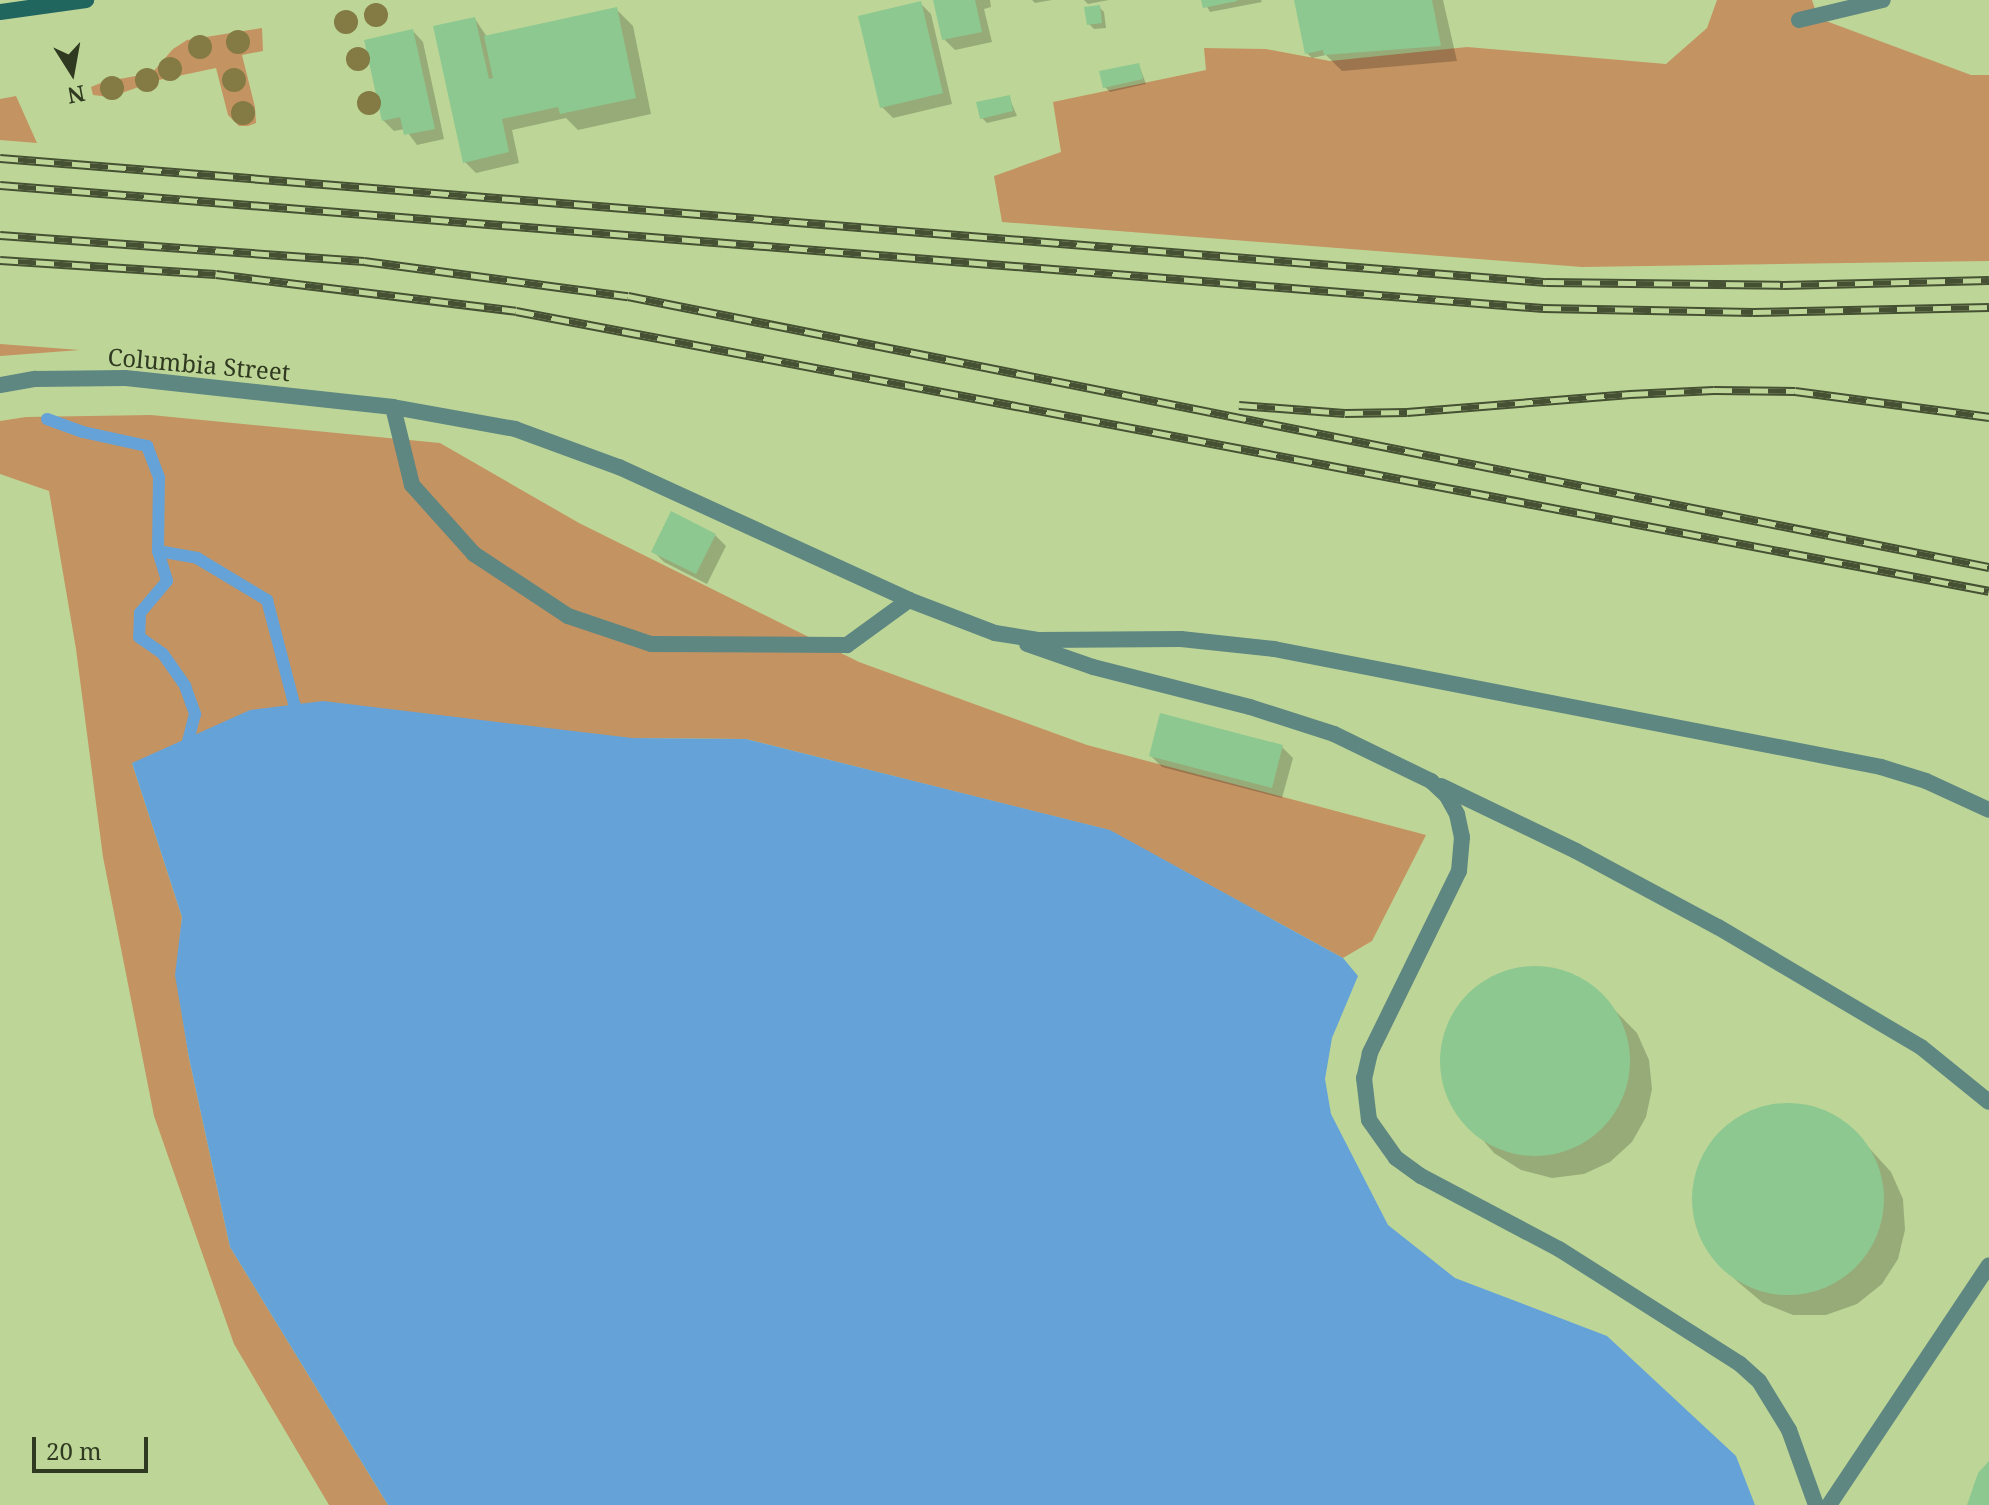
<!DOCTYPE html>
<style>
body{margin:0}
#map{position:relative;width:1989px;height:1505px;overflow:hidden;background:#bdd697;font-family:"Noto Serif",serif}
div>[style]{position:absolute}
.green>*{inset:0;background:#c49362}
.water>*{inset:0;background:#65a2d7}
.shadow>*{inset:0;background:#0003}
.stream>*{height:12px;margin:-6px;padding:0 6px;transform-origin:6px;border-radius:6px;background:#65a2d7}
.building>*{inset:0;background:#8dc890}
.round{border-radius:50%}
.lane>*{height:16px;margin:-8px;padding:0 8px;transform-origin:8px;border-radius:8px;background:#5f8782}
.street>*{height:16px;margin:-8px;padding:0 8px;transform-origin:8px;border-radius:8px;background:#5f8782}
.secondary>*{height:16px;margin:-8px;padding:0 8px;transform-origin:8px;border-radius:8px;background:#21655f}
.rail>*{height:9px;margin-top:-4.5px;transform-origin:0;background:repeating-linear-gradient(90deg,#bdd697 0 18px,#455132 0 36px);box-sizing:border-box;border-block:2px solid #455132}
.trees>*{width:24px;height:24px;margin:-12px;border-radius:50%;background:#837a44}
span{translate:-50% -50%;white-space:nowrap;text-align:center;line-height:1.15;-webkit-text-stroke:6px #bdd697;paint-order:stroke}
.street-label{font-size:24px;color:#303a21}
.north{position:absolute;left:32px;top:32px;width:80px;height:80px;-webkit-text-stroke:6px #bdd697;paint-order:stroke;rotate:169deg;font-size:22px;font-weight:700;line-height:32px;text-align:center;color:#303a21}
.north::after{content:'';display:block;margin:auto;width:28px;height:36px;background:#303a21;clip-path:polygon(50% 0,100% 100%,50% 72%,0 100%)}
.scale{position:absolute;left:32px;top:1437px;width:116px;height:36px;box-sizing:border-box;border:4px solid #303a21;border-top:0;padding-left:10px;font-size:24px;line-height:28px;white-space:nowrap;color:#303a21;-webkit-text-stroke:6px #bdd697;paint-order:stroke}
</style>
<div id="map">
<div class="green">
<div style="clip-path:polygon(1717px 0,1812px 0,1818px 18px,1971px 75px,1989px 75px,1989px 261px,1582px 267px,1002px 222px,994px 176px,1061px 152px,1053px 102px,1206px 70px,1204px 48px,1266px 49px,1330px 61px,1467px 47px,1666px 64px,1707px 28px)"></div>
<div style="clip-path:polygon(262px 28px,263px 51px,242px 55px,255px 107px,256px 123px,248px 126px,239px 126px,228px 115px,216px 68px,159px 80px,110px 97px,93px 95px,91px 87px,103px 82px,152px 73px,173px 49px,187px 40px)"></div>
<div style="clip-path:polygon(16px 96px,37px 143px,0 140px,0 99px)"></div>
<div style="clip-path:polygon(0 344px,80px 350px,0 356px)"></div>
<div style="clip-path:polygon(151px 415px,440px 443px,579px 523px,859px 662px,1087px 745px,1426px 835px,1372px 941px,1343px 958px,1109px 830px,746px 739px,632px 738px,132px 763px,182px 917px,176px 975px,189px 1058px,230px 1247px,388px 1505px,329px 1505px,234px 1344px,154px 1116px,103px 857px,76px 649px,49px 491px,0 474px,0 421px,26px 417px)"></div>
</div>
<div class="water">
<div style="clip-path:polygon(323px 701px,632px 738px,746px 739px,1110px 830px,1343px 958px,1358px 976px,1332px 1038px,1325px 1079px,1331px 1114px,1388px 1225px,1455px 1278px,1607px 1336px,1736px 1456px,1755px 1505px,388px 1505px,230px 1247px,189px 1058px,175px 975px,182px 917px,132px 763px,250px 710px)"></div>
</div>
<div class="shadow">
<div style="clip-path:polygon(935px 0,990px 0,991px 7px,984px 9px,992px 42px,955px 50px,944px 39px)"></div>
<div style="clip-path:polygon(1032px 0,1052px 0,1035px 3px)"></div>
<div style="clip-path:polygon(1084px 0,1109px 0,1088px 4px)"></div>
<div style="clip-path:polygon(1203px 0,1261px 0,1262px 2px,1210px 12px)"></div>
<div style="clip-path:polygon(1296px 0,1443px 0,1457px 61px,1342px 71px,1326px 55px,1312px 58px,1307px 53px)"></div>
<div style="clip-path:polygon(920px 3px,931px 14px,952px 104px,893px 118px,882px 107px)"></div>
<div style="clip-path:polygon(1099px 7px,1104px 12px,1106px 28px,1094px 29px,1089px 24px)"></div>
<div style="clip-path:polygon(616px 9px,633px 26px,651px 114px,578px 130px,566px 118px,512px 130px,519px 163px,476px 173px,465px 162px,475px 19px,487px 37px)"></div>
<div style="clip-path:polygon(413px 31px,423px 42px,444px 139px,417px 145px,405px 129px,394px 131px,383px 120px)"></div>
<div style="clip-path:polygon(1139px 65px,1146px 84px,1110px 92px,1105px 87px)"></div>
<div style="clip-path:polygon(1009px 97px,1017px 116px,987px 123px,982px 118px)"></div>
<div style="clip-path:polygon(715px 535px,726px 546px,707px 584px,664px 562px,653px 551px)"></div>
<div style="clip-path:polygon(1282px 747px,1293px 758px,1282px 798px,1162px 767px,1151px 756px)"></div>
<div style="clip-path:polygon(1538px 968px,1569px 974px,1594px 989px,1637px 1033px,1649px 1060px,1652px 1089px,1646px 1117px,1632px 1142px,1610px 1162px,1584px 1174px,1552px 1178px,1521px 1170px,1494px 1153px,1452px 1104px,1442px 1074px,1444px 1041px,1456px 1012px,1477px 988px,1506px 973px)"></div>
<div style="clip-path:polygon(1793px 1105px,1822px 1111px,1849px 1126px,1891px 1172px,1903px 1199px,1905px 1230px,1898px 1259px,1882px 1284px,1857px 1304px,1826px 1315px,1793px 1315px,1763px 1303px,1738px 1282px,1715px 1260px,1699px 1231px,1693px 1199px,1699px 1167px,1713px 1141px,1736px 1121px,1763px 1108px)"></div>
</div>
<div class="stream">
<div style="left:47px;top:419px;width:38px;rotate:20deg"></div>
<div style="left:83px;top:432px;width:66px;rotate:12.3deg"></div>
<div style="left:147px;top:446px;width:34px;rotate:69deg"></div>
<div style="left:159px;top:478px;width:73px;rotate:90.8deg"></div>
<div style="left:158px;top:551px;width:40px;rotate:10deg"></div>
<div style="left:197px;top:558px;width:82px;rotate:31deg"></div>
<div style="left:267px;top:600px;width:107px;rotate:75.4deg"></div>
<div style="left:294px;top:704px;width:15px;rotate:58deg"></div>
<div style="left:158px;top:551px;width:31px;rotate:73deg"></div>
<div style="left:167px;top:581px;width:42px;rotate:130.2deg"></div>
<div style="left:140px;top:613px;width:24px;rotate:92deg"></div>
<div style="left:139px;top:637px;width:29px;rotate:35deg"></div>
<div style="left:163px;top:654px;width:39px;rotate:55deg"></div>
<div style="left:185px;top:686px;width:30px;rotate:70deg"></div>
<div style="left:195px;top:714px;width:40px;rotate:104.4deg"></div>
</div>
<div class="building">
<div style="clip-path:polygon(933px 0,975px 0,982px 32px,942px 40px)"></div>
<div style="clip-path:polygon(1201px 0,1237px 0,1237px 1px,1203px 8px)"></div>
<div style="clip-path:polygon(1294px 0,1432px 0,1441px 46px,1324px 55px,1323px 50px,1305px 54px)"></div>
<div style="clip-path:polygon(921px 1px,943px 93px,880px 108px,858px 16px)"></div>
<div style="clip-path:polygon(1100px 5px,1102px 23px,1087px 25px,1084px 7px)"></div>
<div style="clip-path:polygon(617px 7px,636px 98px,560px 114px,558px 107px,502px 119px,509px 152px,463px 163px,433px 26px,475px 17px,489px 79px,493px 78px,484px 36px)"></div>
<div style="clip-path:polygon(413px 29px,435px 129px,404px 135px,400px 117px,382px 121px,364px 40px)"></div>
<div style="clip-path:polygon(1139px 63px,1143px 79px,1103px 88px,1099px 71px)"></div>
<div style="clip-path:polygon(1010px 95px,1013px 111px,980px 119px,976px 102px)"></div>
<div style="clip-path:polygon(671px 511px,716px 534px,696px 574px,651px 552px)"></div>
<div style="clip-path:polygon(1160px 713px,1283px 745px,1272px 788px,1149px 756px)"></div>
<div class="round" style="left:1440px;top:966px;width:190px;height:190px"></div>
<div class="round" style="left:1692px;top:1103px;width:192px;height:192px"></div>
<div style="clip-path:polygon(1989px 1461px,1989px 1505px,1967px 1505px,1978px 1473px)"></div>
</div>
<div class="lane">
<div style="left:909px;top:600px;width:77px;rotate:144deg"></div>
<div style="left:847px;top:645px;width:196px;rotate:-179.7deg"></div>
<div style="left:651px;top:644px;width:88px;rotate:-161.4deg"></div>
<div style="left:568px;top:616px;width:113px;rotate:-146.6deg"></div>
<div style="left:474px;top:554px;width:93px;rotate:-131.9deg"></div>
<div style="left:412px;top:485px;width:80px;rotate:-103.7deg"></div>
<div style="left:393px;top:407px;width:124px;rotate:10.2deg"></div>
<div style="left:515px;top:429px;width:111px;rotate:20.1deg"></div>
<div style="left:619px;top:467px;width:319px;rotate:24.6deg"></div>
<div style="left:909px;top:600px;width:92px;rotate:21deg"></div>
<div style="left:995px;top:633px;width:45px;rotate:9deg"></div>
<div style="left:1039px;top:640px;width:142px;rotate:-0.4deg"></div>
<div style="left:1181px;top:639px;width:94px;rotate:6.1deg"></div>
<div style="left:1274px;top:649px;width:618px;rotate:11deg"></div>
<div style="left:1881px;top:767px;width:47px;rotate:17.3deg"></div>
<div style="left:1926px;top:781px;width:69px;rotate:24.7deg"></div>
<div style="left:1027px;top:644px;width:70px;rotate:19.2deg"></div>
<div style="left:1093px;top:667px;width:162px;rotate:14.3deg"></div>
<div style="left:1250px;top:707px;width:88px;rotate:17.8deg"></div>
<div style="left:1334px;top:734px;width:108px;rotate:25.9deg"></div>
<div style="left:1431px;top:781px;width:22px;rotate:43deg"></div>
<div style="left:1447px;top:796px;width:21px;rotate:61deg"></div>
<div style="left:1457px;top:814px;width:24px;rotate:78deg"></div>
<div style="left:1462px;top:837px;width:34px;rotate:95deg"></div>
<div style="left:1459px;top:871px;width:203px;rotate:116.1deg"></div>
<div style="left:1370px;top:1053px;width:26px;rotate:103deg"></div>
<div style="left:1364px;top:1078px;width:42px;rotate:83.2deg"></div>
<div style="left:1369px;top:1120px;width:47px;rotate:54.6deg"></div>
<div style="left:1396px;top:1158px;width:31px;rotate:36deg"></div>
<div style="left:1421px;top:1176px;width:156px;rotate:27.9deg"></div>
<div style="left:1559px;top:1249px;width:214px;rotate:32.4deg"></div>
<div style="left:1740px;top:1364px;width:25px;rotate:42deg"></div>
<div style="left:1759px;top:1381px;width:57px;rotate:58.5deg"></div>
<div style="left:1789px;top:1430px;width:80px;rotate:70.2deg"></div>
<div style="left:1441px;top:786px;width:150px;rotate:25.7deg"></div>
<div style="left:1576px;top:851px;width:161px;rotate:28.2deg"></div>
<div style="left:1718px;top:927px;width:236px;rotate:30.6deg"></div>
<div style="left:1921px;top:1047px;width:87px;rotate:39deg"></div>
<div style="left:1829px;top:1505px;width:288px;rotate:-56.3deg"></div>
</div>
<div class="street">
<div style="left:1799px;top:20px;width:86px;rotate:-13.4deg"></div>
<div style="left:0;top:385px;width:36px;rotate:-10deg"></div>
<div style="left:35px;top:379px;width:91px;rotate:-0.6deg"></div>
<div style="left:126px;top:378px;width:269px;rotate:6.2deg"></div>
</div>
<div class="secondary">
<div style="left:0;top:12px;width:87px;rotate:-7.9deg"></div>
</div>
<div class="rail">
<div style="left:0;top:158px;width:1551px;rotate:4.59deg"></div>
<div style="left:1546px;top:282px;width:237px;rotate:0.7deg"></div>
<div style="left:1783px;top:285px;width:206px;rotate:-1.4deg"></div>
<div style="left:0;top:185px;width:1548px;rotate:4.56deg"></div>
<div style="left:1543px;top:308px;width:210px;rotate:1.1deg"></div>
<div style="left:1753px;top:312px;width:236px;rotate:-1.2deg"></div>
<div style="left:0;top:235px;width:365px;rotate:4.1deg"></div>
<div style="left:364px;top:261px;width:266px;rotate:7.6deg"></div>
<div style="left:628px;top:296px;width:1388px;rotate:11.26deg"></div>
<div style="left:0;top:260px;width:216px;rotate:3.7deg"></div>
<div style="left:216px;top:274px;width:302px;rotate:7deg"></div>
<div style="left:516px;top:311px;width:1499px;rotate:10.76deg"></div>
<div style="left:1239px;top:405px;width:106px;rotate:4.3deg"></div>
<div style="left:1345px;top:413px;width:62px;rotate:-0.9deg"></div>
<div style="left:1407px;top:412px;width:224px;rotate:-4.6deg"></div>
<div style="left:1630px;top:394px;width:84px;rotate:-2.7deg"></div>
<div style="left:1714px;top:390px;width:81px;rotate:0.7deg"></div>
<div style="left:1795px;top:391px;width:196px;rotate:7.6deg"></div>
</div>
<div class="trees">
<div style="left:376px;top:15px"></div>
<div style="left:346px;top:22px"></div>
<div style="left:238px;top:42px"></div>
<div style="left:200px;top:47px"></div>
<div style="left:358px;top:59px"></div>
<div style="left:170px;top:69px"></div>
<div style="left:147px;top:80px"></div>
<div style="left:234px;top:80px"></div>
<div style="left:112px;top:88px"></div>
<div style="left:369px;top:103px"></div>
<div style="left:243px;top:113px"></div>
</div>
<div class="street-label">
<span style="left:199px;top:364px;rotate:5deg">Columbia Street</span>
</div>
<div class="north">N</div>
<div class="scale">20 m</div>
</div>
